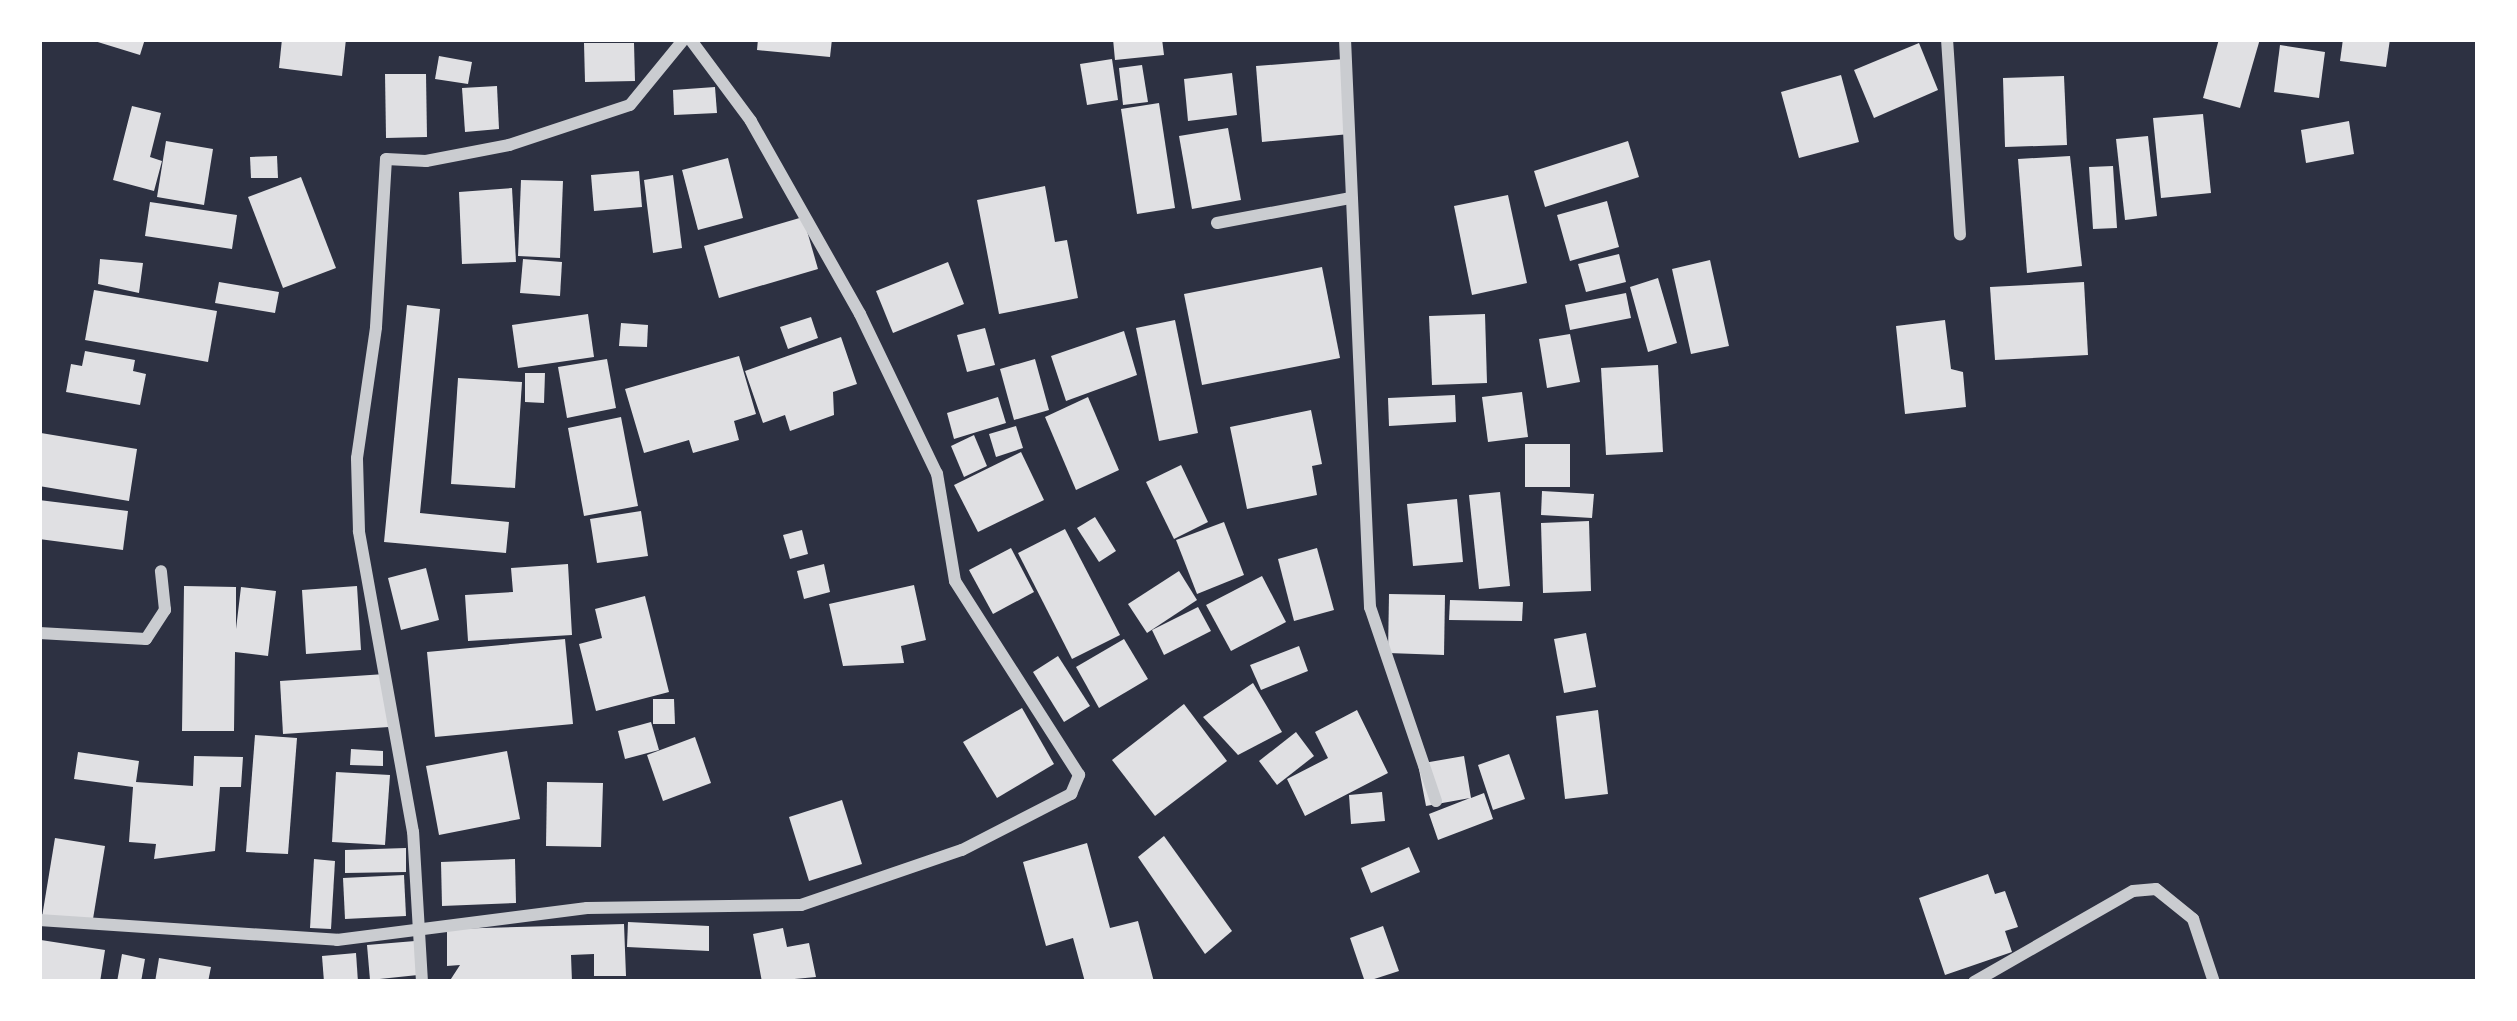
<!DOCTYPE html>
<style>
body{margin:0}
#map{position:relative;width:2517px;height:1021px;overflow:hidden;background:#2d3142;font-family:"Space Grotesk",sans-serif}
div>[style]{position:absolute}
.building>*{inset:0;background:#e0e0e3}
.minor>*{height:12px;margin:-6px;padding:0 6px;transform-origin:6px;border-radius:6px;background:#caccd0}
span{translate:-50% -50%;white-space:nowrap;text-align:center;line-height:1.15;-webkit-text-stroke:12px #fff;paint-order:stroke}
.frame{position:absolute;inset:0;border:42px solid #fff;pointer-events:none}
</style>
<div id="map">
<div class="building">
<div style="clip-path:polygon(88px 39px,145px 39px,140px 55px)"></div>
<div style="clip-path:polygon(282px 39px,346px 39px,342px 76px,279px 68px)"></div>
<div style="clip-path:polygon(758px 39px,832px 39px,830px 57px,757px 50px)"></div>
<div style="clip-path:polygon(1113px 39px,1162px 39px,1164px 55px,1115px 60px)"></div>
<div style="clip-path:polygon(2219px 39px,2260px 39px,2240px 108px,2203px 98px)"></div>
<div style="clip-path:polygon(2343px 39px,2390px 39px,2386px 67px,2340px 61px)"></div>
<div style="clip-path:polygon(584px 43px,634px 43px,635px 81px,585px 82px)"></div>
<div style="clip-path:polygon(1919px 43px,1938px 90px,1874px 118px,1854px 70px)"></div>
<div style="clip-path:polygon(2280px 45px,2325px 52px,2319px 98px,2274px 92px)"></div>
<div style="clip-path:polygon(439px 56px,472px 62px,468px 84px,435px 79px)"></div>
<div style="clip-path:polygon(1112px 59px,1118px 100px,1087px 105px,1080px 64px)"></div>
<div style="clip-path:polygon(1344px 59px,1350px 134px,1262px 142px,1256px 66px)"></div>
<div style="clip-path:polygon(1142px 65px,1148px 102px,1123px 105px,1119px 68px)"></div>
<div style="clip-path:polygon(1232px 73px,1237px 115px,1188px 121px,1184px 79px)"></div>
<div style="clip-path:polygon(385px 74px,426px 74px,427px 137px,386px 138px)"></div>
<div style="clip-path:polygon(1841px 75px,1859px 142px,1799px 158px,1781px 92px)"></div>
<div style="clip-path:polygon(2064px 76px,2067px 145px,2005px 147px,2003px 78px)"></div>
<div style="clip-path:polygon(497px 86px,499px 129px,465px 132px,462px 88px)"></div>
<div style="clip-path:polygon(715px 87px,717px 113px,674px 115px,673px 90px)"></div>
<div style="clip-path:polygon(1159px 103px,1175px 208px,1137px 214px,1121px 109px)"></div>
<div style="clip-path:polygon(132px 106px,161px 113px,150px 157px,162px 161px,154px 191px,113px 180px)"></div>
<div style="clip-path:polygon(2203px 114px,2211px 193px,2161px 198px,2153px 118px)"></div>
<div style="clip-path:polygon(2349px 121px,2354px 154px,2306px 163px,2301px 130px)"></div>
<div style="clip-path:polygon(1228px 128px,1241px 200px,1192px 209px,1179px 136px)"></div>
<div style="clip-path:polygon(2148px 136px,2157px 216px,2125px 220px,2116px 139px)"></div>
<div style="clip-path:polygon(166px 141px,213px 149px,204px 205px,157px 197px)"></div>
<div style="clip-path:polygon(1628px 141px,1639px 177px,1545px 207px,1534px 171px)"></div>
<div style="clip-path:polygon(277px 156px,278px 178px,251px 178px,250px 157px)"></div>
<div style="clip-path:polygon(2070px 156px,2082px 266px,2027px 273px,2018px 159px)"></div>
<div style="clip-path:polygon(728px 158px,743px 218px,698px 230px,682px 170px)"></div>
<div style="clip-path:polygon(2113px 166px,2117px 228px,2093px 229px,2089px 167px)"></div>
<div style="clip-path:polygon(639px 171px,642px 207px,594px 211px,591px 175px)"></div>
<div style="clip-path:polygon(673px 175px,682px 248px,653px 253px,644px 180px)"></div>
<div style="clip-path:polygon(301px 177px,336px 268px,283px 288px,248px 197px)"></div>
<div style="clip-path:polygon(521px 180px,563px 181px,560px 258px,518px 256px)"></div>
<div style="clip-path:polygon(1045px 186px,1055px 242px,1067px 240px,1078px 298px,999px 314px,977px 200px)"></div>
<div style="clip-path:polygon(512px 188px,516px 262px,462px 264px,459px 192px)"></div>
<div style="clip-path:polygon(1508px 195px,1527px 283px,1472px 295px,1454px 206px)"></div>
<div style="clip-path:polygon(1607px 201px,1619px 247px,1570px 261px,1557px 215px)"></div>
<div style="clip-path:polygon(150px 202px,237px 215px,232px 249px,145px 236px)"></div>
<div style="clip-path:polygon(803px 217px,818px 269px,719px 298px,704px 246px)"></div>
<div style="clip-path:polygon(1619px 254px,1626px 282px,1586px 292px,1578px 264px)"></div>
<div style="clip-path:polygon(100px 259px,143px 263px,139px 293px,98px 284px)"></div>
<div style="clip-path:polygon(523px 259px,562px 262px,560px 296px,520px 293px)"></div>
<div style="clip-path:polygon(1710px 260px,1729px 346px,1691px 354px,1672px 269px)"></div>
<div style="clip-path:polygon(948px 262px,964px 304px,893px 333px,876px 291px)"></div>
<div style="clip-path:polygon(1322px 267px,1340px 358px,1202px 385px,1184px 294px)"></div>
<div style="clip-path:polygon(1658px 278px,1677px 343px,1648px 352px,1630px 287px)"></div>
<div style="clip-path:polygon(219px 282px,279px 292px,275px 313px,215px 303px)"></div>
<div style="clip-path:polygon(2084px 282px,2088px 355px,1995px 360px,1990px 287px)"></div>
<div style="clip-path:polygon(94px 290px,217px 311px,208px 362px,85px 340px)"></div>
<div style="clip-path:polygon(1626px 293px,1631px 318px,1570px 330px,1565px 305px)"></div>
<div style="clip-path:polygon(407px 305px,440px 309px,420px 513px,509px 522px,506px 553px,384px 542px)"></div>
<div style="clip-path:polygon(588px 314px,594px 357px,518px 368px,512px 325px)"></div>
<div style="clip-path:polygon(1485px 314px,1487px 383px,1432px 385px,1429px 316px)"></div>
<div style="clip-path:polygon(811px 317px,818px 338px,788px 349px,780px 327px)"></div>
<div style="clip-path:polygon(1175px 320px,1198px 433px,1159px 441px,1136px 328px)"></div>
<div style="clip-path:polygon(1945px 320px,1951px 369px,1963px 372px,1966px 407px,1905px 414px,1896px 326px)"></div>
<div style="clip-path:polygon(621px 323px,648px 325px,647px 347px,619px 346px)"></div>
<div style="clip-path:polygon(985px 328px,995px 365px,967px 372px,957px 335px)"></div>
<div style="clip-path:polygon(1124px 331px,1137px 375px,1066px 401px,1051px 356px)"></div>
<div style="clip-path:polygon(1570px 334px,1580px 382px,1547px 388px,1539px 339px)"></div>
<div style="clip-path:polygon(841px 337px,857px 384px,833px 392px,834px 415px,790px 431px,785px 415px,763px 423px,745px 371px)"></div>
<div style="clip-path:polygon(85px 351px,135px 360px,133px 371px,146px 374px,140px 405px,66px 392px,71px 364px,82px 366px)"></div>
<div style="clip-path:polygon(739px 356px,756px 414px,734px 421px,739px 440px,693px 453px,689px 440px,644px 453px,625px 389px)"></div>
<div style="clip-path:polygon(607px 359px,616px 408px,567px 418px,558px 367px)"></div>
<div style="clip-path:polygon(1035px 359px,1049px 410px,1014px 420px,1000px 369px)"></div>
<div style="clip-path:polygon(1658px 365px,1663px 452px,1606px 455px,1601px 368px)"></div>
<div style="clip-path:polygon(525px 373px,545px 373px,544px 403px,525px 402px)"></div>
<div style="clip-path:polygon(458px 378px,522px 382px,515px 488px,451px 484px)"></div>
<div style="clip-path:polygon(1522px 392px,1528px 437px,1488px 442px,1482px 397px)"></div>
<div style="clip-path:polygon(1455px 395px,1456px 422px,1389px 426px,1388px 398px)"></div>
<div style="clip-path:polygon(998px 397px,1006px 423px,954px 439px,947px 413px)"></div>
<div style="clip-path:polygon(1088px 397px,1119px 470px,1076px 490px,1045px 417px)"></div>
<div style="clip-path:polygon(1311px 410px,1322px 464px,1312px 466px,1317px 495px,1247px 509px,1230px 427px)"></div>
<div style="clip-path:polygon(621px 417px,638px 506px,584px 516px,568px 428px)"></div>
<div style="clip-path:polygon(1016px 426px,1023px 448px,996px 457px,989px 434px)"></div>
<div style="clip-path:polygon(41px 433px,137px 449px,129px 501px,39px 486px)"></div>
<div style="clip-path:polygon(974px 435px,987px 466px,964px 477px,951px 446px)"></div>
<div style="clip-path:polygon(1525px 444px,1570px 444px,1570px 487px,1525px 487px)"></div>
<div style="clip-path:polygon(1021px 452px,1044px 500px,978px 532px,954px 485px)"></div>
<div style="clip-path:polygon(1181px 465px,1208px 522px,1174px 539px,1146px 482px)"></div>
<div style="clip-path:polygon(1542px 491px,1594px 494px,1592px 518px,1541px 515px)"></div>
<div style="clip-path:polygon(1500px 492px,1510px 586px,1479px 589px,1469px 495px)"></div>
<div style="clip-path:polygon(1457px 499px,1463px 562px,1413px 566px,1407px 504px)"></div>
<div style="clip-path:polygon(39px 500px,128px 511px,123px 550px,39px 539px)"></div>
<div style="clip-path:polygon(641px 511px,648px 556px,597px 563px,590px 519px)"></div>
<div style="clip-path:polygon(1095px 517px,1116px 551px,1099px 562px,1077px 528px)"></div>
<div style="clip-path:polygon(1589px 521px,1591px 591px,1543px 593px,1541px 523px)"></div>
<div style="clip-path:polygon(1224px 522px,1244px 575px,1197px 594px,1176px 540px)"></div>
<div style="clip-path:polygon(1065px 529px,1120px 635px,1072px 659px,1018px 553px)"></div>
<div style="clip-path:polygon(802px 530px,808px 554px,790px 559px,783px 535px)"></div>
<div style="clip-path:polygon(1011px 548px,1034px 592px,993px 614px,969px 570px)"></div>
<div style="clip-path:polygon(1317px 548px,1334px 610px,1294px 621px,1278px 559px)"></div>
<div style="clip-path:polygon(568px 564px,572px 635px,468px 641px,465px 595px,513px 592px,511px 568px)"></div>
<div style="clip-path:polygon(824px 564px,830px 592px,804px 599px,797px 571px)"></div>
<div style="clip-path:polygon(426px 568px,439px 620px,401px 630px,388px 578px)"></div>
<div style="clip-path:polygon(1179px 571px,1197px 600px,1147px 633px,1128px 604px)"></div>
<div style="clip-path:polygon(1262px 576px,1286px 622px,1231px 651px,1206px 605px)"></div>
<div style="clip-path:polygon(914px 585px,926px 640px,901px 646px,904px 663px,843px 666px,829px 604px)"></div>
<div style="clip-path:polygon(184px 586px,236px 587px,236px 629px,241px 587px,276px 591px,268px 656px,235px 652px,234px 731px,182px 731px)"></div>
<div style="clip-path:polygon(357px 586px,361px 650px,306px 654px,302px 590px)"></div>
<div style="clip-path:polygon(1389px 594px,1445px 595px,1444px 655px,1388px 653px)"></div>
<div style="clip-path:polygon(645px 596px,669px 692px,596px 711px,579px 644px,602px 638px,595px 609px)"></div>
<div style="clip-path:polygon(1450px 600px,1523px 602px,1522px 621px,1449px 620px)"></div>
<div style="clip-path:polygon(1198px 607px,1211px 631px,1164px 655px,1152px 630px)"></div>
<div style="clip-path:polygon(1586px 633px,1596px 687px,1564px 693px,1554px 639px)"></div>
<div style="clip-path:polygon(565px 639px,573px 724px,435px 737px,427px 652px)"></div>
<div style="clip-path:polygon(1124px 639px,1148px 679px,1099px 708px,1076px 667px)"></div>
<div style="clip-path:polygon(1299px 646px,1308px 671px,1261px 690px,1250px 665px)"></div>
<div style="clip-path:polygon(1058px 656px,1090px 706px,1064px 722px,1033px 672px)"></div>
<div style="clip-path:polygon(385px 674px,389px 727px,283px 734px,280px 681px)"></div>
<div style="clip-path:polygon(1253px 683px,1282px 732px,1238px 755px,1203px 717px)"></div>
<div style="clip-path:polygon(653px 699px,674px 699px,675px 724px,653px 724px)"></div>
<div style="clip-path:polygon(1184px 704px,1227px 761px,1155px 816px,1112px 760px)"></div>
<div style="clip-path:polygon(1022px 708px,1054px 764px,997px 798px,963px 742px)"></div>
<div style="clip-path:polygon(1357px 710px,1388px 773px,1305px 816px,1287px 779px,1328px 758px,1315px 732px)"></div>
<div style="clip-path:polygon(1598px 710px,1608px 794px,1565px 799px,1556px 716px)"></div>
<div style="clip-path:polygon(651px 722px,659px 750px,625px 759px,618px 731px)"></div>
<div style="clip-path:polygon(1296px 732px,1314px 756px,1277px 785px,1259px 761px)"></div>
<div style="clip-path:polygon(255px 735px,297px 738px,288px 854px,246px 852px)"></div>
<div style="clip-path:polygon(695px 737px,711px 783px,663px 801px,647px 755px)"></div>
<div style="clip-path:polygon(351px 749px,383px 751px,383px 766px,350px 765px)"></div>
<div style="clip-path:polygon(507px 751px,520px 819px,439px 835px,426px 766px)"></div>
<div style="clip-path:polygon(78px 752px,139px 761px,136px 782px,193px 786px,194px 756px,243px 757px,241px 787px,220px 787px,215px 851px,154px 859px,156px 844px,129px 842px,133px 787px,74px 779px)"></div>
<div style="clip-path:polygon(1509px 754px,1525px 799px,1493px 810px,1478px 765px)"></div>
<div style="clip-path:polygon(1464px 756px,1471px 798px,1484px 793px,1493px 819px,1438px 840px,1429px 814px,1470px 798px,1426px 806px,1418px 764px)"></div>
<div style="clip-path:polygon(336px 772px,390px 775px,385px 845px,332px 842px)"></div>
<div style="clip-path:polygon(547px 782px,603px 783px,601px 847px,546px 846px)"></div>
<div style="clip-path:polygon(1382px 792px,1385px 821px,1351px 824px,1349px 795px)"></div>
<div style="clip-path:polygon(842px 800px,862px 864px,809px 881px,789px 817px)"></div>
<div style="clip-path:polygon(1164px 836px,1232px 931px,1205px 954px,1138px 857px)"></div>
<div style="clip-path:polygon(55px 838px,105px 846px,92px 925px,42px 917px)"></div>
<div style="clip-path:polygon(1087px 843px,1110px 928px,1138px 921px,1154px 982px,1085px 982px,1073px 938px,1046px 946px,1023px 862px)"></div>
<div style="clip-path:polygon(1409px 847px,1420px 872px,1371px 893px,1361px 868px)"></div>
<div style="clip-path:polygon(406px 848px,406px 872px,345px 873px,345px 850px)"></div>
<div style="clip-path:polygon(314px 859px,335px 861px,331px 929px,310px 928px)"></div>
<div style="clip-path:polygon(515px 859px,516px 903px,442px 906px,441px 862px)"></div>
<div style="clip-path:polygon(1988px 874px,1995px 894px,2005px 891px,2018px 927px,2005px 931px,2012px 952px,1945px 975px,1919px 898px)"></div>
<div style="clip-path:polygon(404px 875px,406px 916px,345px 919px,343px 878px)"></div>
<div style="clip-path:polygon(628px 922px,709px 926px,709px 951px,627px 947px)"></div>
<div style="clip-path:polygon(624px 924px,626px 976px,594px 976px,594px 954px,571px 955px,572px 982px,449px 982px,460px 965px,447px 966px,447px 929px)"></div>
<div style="clip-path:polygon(1383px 926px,1399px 971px,1365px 982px,1350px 938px)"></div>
<div style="clip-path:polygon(783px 928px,787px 947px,809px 943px,816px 977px,762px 982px,753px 934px)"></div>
<div style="clip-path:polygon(41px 940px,105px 950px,100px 982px,39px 982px)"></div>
<div style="clip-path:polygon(415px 941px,418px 975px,370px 980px,367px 945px)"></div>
<div style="clip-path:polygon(356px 953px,358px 982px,324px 982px,322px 956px)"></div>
<div style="clip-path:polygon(122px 954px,145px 959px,141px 982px,117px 982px)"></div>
<div style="clip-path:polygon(159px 958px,211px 967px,208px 982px,155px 982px)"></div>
</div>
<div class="minor">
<div style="left:1345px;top:39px;width:569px;rotate:87.48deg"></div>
<div style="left:1370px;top:607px;width:205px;rotate:71.2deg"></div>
<div style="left:1947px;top:39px;width:196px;rotate:86.2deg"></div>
<div style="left:1217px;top:223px;width:135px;rotate:-10.6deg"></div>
<div style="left:39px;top:633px;width:107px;rotate:3.2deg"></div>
<div style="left:146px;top:639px;width:35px;rotate:-57deg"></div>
<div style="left:165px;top:610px;width:39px;rotate:-96deg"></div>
<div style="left:39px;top:920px;width:299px;rotate:3.8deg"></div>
<div style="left:337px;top:940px;width:252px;rotate:-7.3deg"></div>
<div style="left:587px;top:908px;width:214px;rotate:-0.8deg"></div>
<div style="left:801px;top:905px;width:170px;rotate:-18.9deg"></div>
<div style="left:962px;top:850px;width:123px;rotate:-27.2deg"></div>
<div style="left:1071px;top:794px;width:21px;rotate:-67deg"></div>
<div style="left:1079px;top:775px;width:230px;rotate:-122.6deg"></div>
<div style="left:955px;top:581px;width:109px;rotate:-99.5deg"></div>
<div style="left:937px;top:474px;width:178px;rotate:-115.7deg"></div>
<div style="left:860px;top:314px;width:222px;rotate:-119.5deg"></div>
<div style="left:751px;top:121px;width:102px;rotate:-126.6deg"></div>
<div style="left:422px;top:982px;width:150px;rotate:-93.4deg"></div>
<div style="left:413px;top:832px;width:306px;rotate:-100.2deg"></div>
<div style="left:359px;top:531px;width:73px;rotate:-91.6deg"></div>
<div style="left:357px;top:458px;width:132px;rotate:-81.7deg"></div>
<div style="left:376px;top:327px;width:168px;rotate:-86.6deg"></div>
<div style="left:386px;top:159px;width:40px;rotate:2.9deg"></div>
<div style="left:426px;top:161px;width:85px;rotate:-10.9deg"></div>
<div style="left:509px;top:145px;width:127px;rotate:-18.3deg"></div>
<div style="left:630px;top:105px;width:85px;rotate:-50.7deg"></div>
<div style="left:1974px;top:982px;width:183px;rotate:-29.8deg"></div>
<div style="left:2133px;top:891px;width:23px;rotate:-5deg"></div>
<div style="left:2156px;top:889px;width:48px;rotate:39deg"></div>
<div style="left:2193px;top:919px;width:66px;rotate:71.6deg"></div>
</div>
<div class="frame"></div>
</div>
